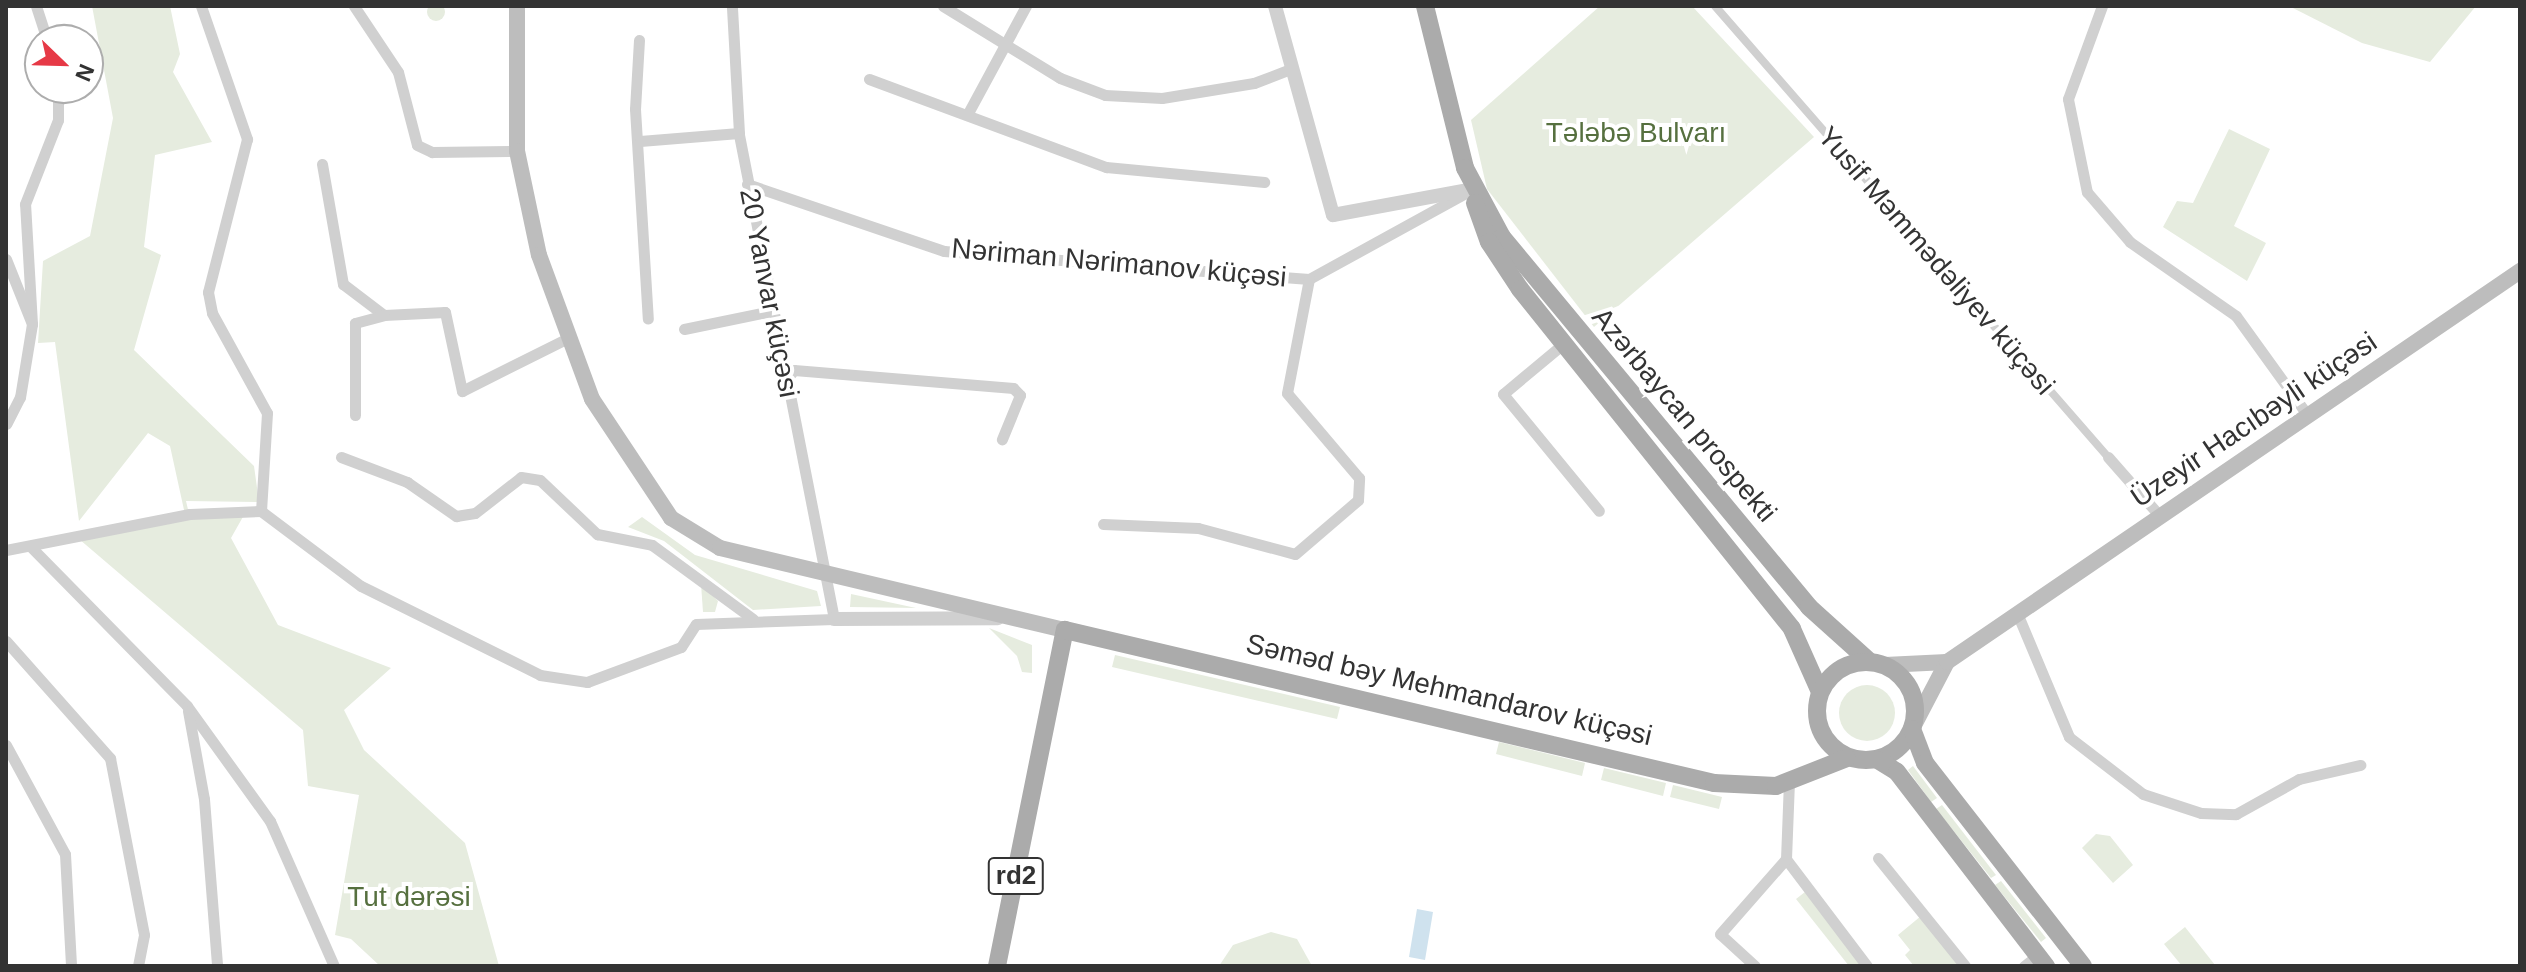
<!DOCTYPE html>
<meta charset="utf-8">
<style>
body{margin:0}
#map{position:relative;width:2526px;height:972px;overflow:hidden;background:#fff;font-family:Helvetica,sans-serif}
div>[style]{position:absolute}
.green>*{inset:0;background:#e6ecdf}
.round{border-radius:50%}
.water>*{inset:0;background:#cfe2ee}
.pedestrian>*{height:8px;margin:-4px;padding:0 4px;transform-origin:4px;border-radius:4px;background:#d0d0d0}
.minor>*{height:11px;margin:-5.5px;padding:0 5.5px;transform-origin:5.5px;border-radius:5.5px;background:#d0d0d0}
.tertiary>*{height:14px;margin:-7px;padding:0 7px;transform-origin:7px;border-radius:7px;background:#d0d0d0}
.secondary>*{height:16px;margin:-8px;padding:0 8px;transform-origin:8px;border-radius:8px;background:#bdbdbd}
.primary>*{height:18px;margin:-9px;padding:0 9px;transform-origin:9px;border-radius:9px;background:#ababab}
.primary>.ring{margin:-9px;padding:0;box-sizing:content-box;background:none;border:18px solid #ababab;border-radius:50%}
span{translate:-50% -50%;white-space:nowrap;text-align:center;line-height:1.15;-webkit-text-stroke:8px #fff;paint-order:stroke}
.shield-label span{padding:2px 6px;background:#fff;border:2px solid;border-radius:6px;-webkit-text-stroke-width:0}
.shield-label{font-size:26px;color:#333;font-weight:700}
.park-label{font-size:28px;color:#56703f}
.street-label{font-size:28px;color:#333}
.frame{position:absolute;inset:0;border:8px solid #333;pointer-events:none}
.north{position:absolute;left:24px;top:24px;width:80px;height:80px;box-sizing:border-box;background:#fff;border:2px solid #adadad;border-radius:50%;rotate:113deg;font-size:22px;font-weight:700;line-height:32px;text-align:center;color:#333}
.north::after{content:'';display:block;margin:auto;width:28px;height:36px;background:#e63946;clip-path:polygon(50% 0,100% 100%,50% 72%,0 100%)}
</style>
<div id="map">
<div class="green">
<div class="round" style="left:427px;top:3px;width:18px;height:18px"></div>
<div style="clip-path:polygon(92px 6px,170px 6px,180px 54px,173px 72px,212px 142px,155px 155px,144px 247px,161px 255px,134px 350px,254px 466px,259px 502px,186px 501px,190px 518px,244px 515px,231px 538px,278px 625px,391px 668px,344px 710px,364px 750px,465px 843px,499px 966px,380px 966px,351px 939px,335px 935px,359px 795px,308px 786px,303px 730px,79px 539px,186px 519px,170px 446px,148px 433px,79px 521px,55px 342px,38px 343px,43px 261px,90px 236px,113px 118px)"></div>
<div style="clip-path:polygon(1600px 6px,1692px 6px,1814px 137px,1594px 327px,1487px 189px,1471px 120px)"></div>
<div style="clip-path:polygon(2289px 6px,2476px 6px,2430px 62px,2362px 43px)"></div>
<div style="clip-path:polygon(2229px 129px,2270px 149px,2234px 226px,2266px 243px,2247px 281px,2163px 227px,2177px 201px,2193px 203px)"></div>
<div style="clip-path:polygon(642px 517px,695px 555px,817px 591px,821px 606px,753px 610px,664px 541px,628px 527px)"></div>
<div style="clip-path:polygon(701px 584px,718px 601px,715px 612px,703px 612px)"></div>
<div style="clip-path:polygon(851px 594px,916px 608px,850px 607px)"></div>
<div style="clip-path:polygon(989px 628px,1032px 645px,1032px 673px,1022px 672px,1017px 656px)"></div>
<div style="clip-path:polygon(1115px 655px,1340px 707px,1337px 719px,1112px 667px)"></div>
<div class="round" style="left:1839px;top:685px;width:56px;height:56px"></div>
<div style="clip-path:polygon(1499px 742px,1585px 763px,1582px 776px,1496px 754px)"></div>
<div style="clip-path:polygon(1913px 766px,1937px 798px,1931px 802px,1908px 770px)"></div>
<div style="clip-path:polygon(1604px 768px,1666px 783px,1663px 796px,1601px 780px)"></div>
<div style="clip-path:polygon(1673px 785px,1722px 797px,1719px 809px,1670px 797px)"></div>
<div style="clip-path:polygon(1942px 805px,1996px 875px,1991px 878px,1936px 809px)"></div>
<div style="clip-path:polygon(2096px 834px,2110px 836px,2133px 865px,2113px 883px,2082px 848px)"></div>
<div style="clip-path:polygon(2001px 881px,2046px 938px,2041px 942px,1995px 885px)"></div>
<div style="clip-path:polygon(1805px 892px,1863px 966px,1849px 966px,1796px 899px)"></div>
<div style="clip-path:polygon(1921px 916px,1959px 962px,1954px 966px,1914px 966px,1905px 955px,1910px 950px,1898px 935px)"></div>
<div style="clip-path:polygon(2185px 927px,2215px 965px,2214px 966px,2182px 966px,2164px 944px)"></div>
<div style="clip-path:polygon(1271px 932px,1297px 939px,1312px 966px,1219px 966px,1233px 945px)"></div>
</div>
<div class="water">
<div style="clip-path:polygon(1417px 909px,1433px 912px,1425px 960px,1409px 957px)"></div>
</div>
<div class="pedestrian">
<div style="left:1715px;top:6px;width:598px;rotate:48.93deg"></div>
</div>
<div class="minor">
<div style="left:36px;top:6px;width:36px;rotate:72deg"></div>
<div style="left:201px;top:6px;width:141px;rotate:70.9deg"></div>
<div style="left:247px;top:139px;width:158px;rotate:104.3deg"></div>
<div style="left:208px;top:292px;width:21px;rotate:79deg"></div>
<div style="left:212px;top:313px;width:114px;rotate:61.2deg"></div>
<div style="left:267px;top:413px;width:98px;rotate:93.5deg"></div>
<div style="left:261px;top:511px;width:125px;rotate:36.9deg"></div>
<div style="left:361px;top:586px;width:200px;rotate:26.4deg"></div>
<div style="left:540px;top:675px;width:48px;rotate:8.5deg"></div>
<div style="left:587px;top:682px;width:100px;rotate:-20.4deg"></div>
<div style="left:681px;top:647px;width:27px;rotate:-57deg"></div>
<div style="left:696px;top:624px;width:138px;rotate:-2.1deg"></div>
<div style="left:834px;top:619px;width:495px;rotate:-101.1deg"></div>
<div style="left:739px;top:133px;width:127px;rotate:-93.2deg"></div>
<div style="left:354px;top:6px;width:79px;rotate:56.3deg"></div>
<div style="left:398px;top:72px;width:75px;rotate:75.4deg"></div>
<div style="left:417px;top:145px;width:17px;rotate:25deg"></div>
<div style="left:432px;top:152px;width:85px;rotate:-0.7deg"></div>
<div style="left:943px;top:6px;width:137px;rotate:31.6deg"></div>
<div style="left:1060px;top:78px;width:48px;rotate:20.7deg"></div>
<div style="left:1105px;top:95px;width:57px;rotate:3deg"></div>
<div style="left:1162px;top:98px;width:93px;rotate:-9.3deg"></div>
<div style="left:1254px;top:83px;width:40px;rotate:-21deg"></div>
<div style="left:2102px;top:6px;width:99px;rotate:110.1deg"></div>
<div style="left:2068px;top:99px;width:95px;rotate:78.5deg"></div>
<div style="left:2087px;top:192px;width:66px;rotate:49.3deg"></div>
<div style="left:2130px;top:242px;width:129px;rotate:34.9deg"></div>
<div style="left:2236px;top:316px;width:123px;rotate:54.2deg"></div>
<div style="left:639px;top:40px;width:69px;rotate:93.3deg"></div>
<div style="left:635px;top:109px;width:210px;rotate:86.5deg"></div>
<div style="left:869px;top:79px;width:253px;rotate:20.4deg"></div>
<div style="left:1106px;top:167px;width:159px;rotate:5.4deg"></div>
<div style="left:967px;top:115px;width:124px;rotate:-61.6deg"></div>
<div style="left:640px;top:141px;width:99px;rotate:-4.6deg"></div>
<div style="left:322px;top:164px;width:122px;rotate:80.1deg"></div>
<div style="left:343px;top:284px;width:51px;rotate:37.1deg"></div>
<div style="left:384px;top:315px;width:61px;rotate:-2.8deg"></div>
<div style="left:445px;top:312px;width:81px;rotate:77.9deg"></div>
<div style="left:462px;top:391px;width:116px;rotate:-26.6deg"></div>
<div style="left:747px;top:184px;width:208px;rotate:18.8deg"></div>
<div style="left:944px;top:251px;width:366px;rotate:4.4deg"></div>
<div style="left:1309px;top:279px;width:183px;rotate:-28.8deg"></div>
<div style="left:6px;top:259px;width:70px;rotate:68.2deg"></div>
<div style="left:32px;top:324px;width:74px;rotate:99.3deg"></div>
<div style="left:20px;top:397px;width:30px;rotate:117deg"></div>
<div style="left:32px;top:324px;width:120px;rotate:-93.3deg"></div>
<div style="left:25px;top:204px;width:90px;rotate:-68.6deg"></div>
<div style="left:58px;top:120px;width:32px;rotate:-90deg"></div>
<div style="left:684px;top:329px;width:90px;rotate:-11.6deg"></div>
<div style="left:1563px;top:344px;width:78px;rotate:140.2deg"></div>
<div style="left:1503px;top:394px;width:151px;rotate:50.6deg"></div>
<div style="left:785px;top:381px;width:14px;rotate:-51deg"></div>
<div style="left:794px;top:370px;width:220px;rotate:4.7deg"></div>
<div style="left:1013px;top:388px;width:10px;rotate:45deg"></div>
<div style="left:1020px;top:395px;width:48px;rotate:112.2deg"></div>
<div style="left:355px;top:415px;width:92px;rotate:-90deg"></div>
<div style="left:355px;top:323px;width:30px;rotate:-15deg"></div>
<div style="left:341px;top:457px;width:71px;rotate:20.7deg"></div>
<div style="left:407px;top:482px;width:60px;rotate:34.8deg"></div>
<div style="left:456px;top:516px;width:19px;rotate:-9deg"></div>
<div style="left:475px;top:513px;width:58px;rotate:-38deg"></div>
<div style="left:521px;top:477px;width:19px;rotate:9deg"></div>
<div style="left:540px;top:480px;width:79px;rotate:43.5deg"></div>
<div style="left:597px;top:534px;width:56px;rotate:11.3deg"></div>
<div style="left:652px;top:545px;width:125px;rotate:36.2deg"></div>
<div style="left:2108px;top:457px;width:77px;rotate:48.7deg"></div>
<div style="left:1103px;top:524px;width:95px;rotate:2.4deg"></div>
<div style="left:1198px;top:528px;width:100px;rotate:15deg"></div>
<div style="left:1295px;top:554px;width:83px;rotate:-40.6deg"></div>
<div style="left:1358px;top:500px;width:22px;rotate:-87deg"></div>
<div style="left:1359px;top:478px;width:111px;rotate:-130.3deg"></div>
<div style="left:1287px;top:393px;width:116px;rotate:-79.1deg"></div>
<div style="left:30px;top:546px;width:224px;rotate:45.5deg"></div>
<div style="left:187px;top:706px;width:142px;rotate:54.2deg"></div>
<div style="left:270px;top:821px;width:158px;rotate:66.2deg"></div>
<div style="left:6px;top:550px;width:187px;rotate:-11.1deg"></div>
<div style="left:190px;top:514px;width:71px;rotate:-2.4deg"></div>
<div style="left:2017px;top:613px;width:134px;rotate:67.2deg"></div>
<div style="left:2069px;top:737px;width:93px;rotate:37.6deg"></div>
<div style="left:2143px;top:794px;width:61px;rotate:18.1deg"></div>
<div style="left:2201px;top:813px;width:35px;rotate:2deg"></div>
<div style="left:2236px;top:814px;width:72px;rotate:-29.1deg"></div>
<div style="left:2299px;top:779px;width:63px;rotate:-12.9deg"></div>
<div style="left:6px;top:641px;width:157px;rotate:48.4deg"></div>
<div style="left:110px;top:758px;width:180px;rotate:79.1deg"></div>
<div style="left:144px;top:935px;width:32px;rotate:101deg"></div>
<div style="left:188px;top:711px;width:89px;rotate:79.7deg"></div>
<div style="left:204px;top:799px;width:168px;rotate:85.5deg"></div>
<div style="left:6px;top:745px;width:124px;rotate:61.6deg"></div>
<div style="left:65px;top:854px;width:112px;rotate:86.9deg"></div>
<div style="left:1878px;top:858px;width:139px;rotate:51.1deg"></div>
<div style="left:1786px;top:859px;width:134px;rotate:52.9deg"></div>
<div style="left:1755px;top:966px;width:47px;rotate:-137.6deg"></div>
<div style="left:1720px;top:934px;width:100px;rotate:-48.7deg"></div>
<div style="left:1786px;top:859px;width:79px;rotate:-87.8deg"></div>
<div style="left:2024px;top:966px;width:16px;rotate:-38deg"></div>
</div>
<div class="tertiary">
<div style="left:1275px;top:6px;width:217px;rotate:74.5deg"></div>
<div style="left:1333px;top:215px;width:142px;rotate:-10.5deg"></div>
<div style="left:834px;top:619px;width:164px;rotate:-0.3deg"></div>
</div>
<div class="secondary">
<div style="left:517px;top:6px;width:145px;rotate:90deg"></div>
<div style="left:517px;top:151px;width:106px;rotate:78.1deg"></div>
<div style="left:539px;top:255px;width:153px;rotate:69.8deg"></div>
<div style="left:592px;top:399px;width:143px;rotate:56.4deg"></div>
<div style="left:671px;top:518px;width:57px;rotate:31.5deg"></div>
<div style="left:720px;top:548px;width:355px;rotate:13.4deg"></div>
<div style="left:1885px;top:665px;width:62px;rotate:-2.8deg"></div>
<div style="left:1912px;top:729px;width:76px;rotate:-62.4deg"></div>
<div style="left:1947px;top:662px;width:694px;rotate:-34.31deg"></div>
</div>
<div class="primary">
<div style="left:1425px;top:6px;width:167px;rotate:76.1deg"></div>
<div style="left:1465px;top:168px;width:78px;rotate:61.8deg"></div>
<div style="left:1502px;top:237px;width:481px;rotate:50.3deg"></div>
<div style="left:1809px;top:607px;width:82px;rotate:42deg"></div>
<div style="left:1475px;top:203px;width:41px;rotate:70.3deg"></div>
<div style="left:1489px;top:242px;width:56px;rotate:56.6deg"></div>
<div style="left:1520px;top:289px;width:435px;rotate:51.3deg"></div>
<div style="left:1792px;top:629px;width:69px;rotate:66deg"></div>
<div class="ring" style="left:1817px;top:662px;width:80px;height:80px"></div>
<div style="left:1912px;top:729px;width:36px;rotate:69deg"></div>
<div style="left:1925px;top:763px;width:257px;rotate:52.1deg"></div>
<div style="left:1878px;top:760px;width:22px;rotate:32deg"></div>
<div style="left:1897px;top:772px;width:245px;rotate:52.5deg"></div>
<div style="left:997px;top:966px;width:343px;rotate:-78.6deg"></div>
<div style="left:1065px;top:630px;width:667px;rotate:13.27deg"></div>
<div style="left:1714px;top:783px;width:62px;rotate:2.8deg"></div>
<div style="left:1776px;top:786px;width:76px;rotate:-21.5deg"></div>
</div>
<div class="shield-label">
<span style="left:1016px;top:876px">rd2</span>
</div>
<div class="park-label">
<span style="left:1636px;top:133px">Tələbə Bulvarı</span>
<span style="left:409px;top:897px">Tut dərəsi</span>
</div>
<div class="street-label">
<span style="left:1936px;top:261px;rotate:49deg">Yusif Məmmədəliyev küçəsi</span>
<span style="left:1119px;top:263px;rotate:5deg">Nəriman Nərimanov küçəsi</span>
<span style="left:769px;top:293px;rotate:79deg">20 Yanvar küçəsi</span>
<span style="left:1684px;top:415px;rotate:50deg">Azərbaycan prospekti</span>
<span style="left:2254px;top:420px;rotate:-34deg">Üzeyir Hacıbəyli küçəsi</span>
<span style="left:1449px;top:690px;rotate:13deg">Səməd bəy Mehmandarov küçəsi</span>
</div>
<div class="frame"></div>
<div class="north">N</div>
</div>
